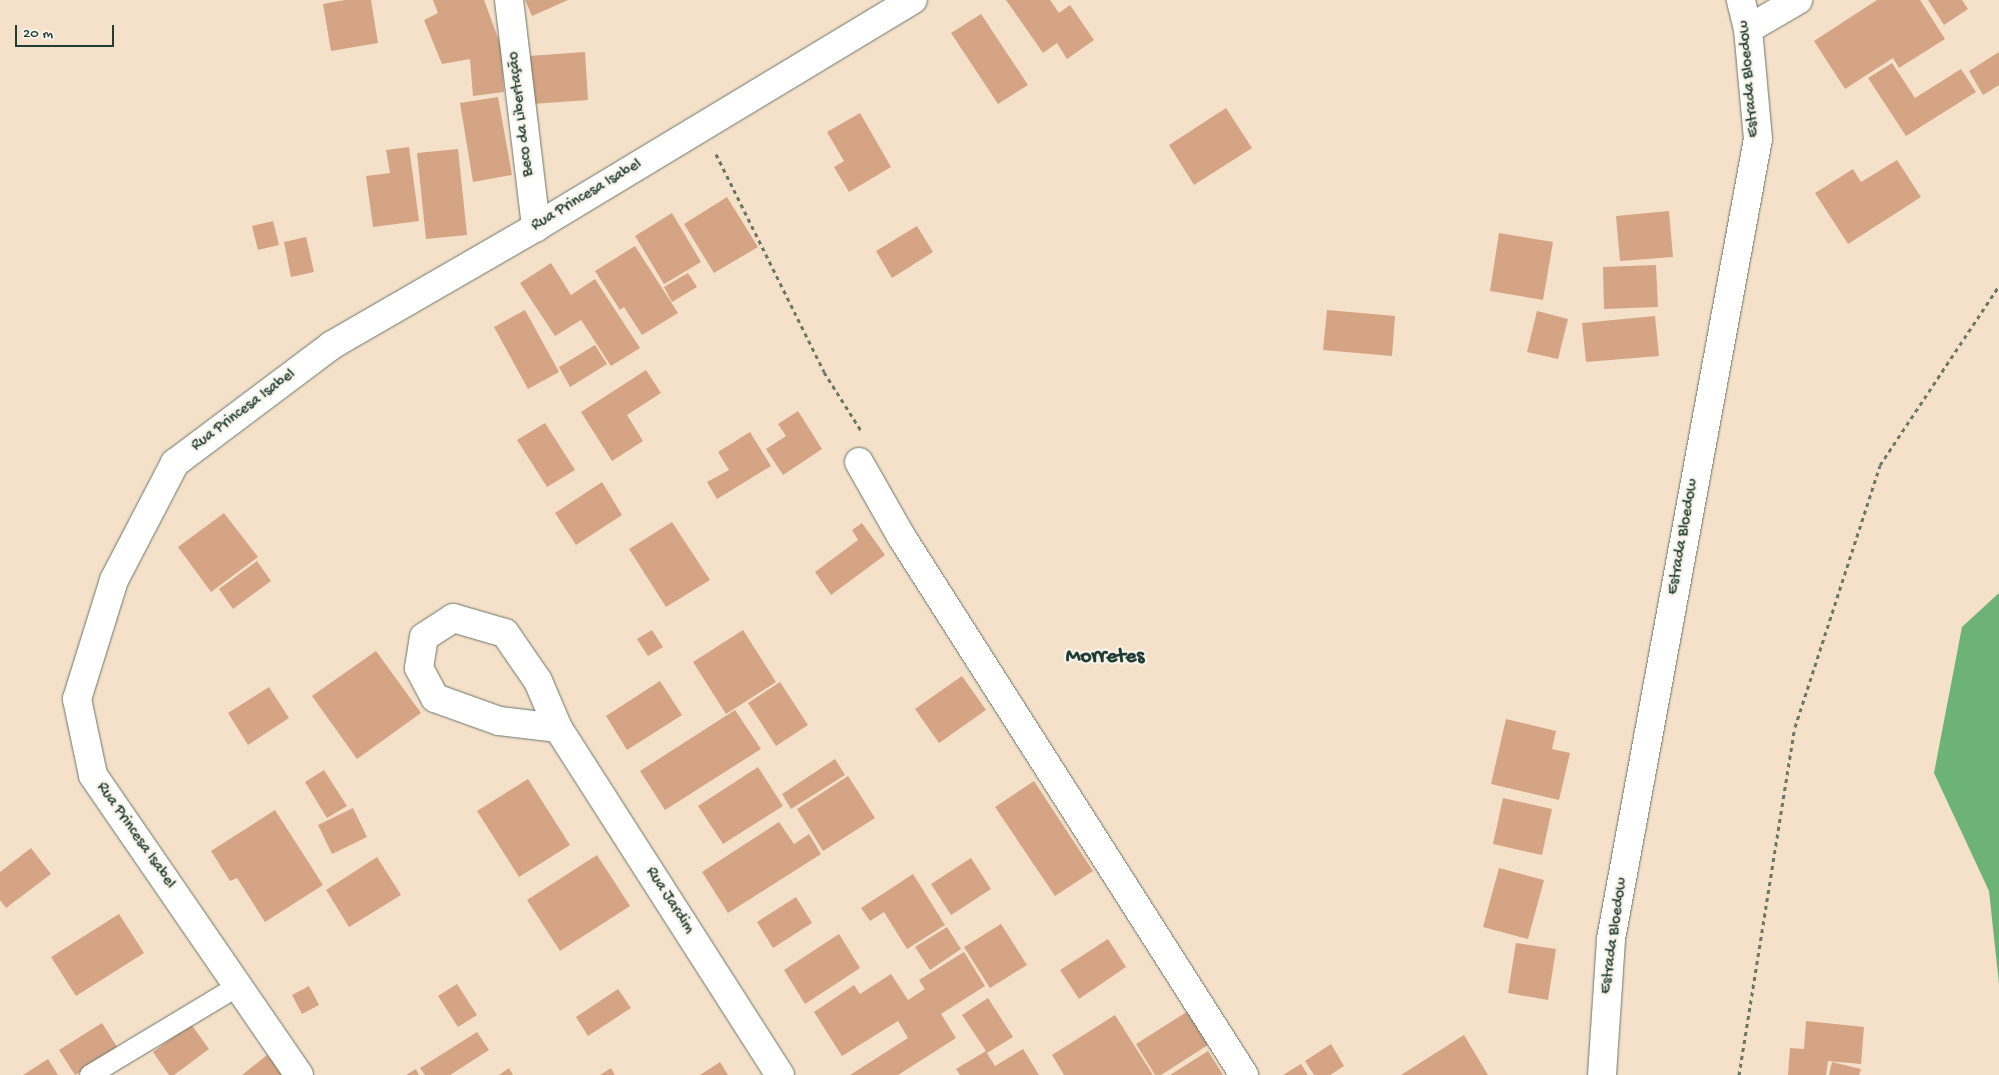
<!DOCTYPE html>
<meta charset="utf-8">
<style>
body{margin:0}
#map{position:relative;width:1999px;height:1075px;overflow:hidden;background:#f5e1ca;font-family:"Gochi Hand",sans-serif}
div>[style]{position:absolute}
.forest>*{inset:0;background:#6db277}
.building>*{inset:0;background:#d5a484}
.path>*{height:3px;margin-top:-1.5px;transform-origin:0;background:repeating-linear-gradient(90deg,#6a7668 0 4px,transparent 0 8px)}
.roads{filter:drop-shadow(0 0 1px #6a7668) drop-shadow(0 0 1px #6a7668)}
.lane>*{height:20px;margin:-10px;padding:0 10px;transform-origin:10px;border-radius:10px;background:#fff}
.street>*{height:28px;margin:-14px;padding:0 14px;transform-origin:14px;border-radius:14px;background:#fff}
span{translate:-50% -50%;white-space:nowrap;text-align:center;line-height:1.15;-webkit-text-stroke:4.5px #f7f3e8;paint-order:stroke}
.street-label{font-size:16px;color:#1f3d34}
.district-label{font-size:21px;color:#1f3d34;font-weight:700}
.scale{position:absolute;left:15px;top:25px;width:99px;height:22px;box-sizing:border-box;border:2px solid #1f3d34;border-top:0;padding-left:6px;font-size:15px;line-height:18px;white-space:nowrap;color:#1f3d34;-webkit-text-stroke:4px #f7f3e8;paint-order:stroke}
</style>
<div id="map">
<div class="forest">
<div style="clip-path:polygon(1999px 593px,1999px 984px,1989px 891px,1934px 773px,1962px 627px)"></div>
</div>
<div class="building">
<div style="clip-path:polygon(345px 0,371px 0,378px 43px,331px 51px,323px 4px)"></div>
<div style="clip-path:polygon(433px 0,484px 0,501px 46px,504px 92px,473px 96px,470px 59px,442px 64px,424px 20px,438px 13px)"></div>
<div style="clip-path:polygon(525px 0,568px 0,532px 16px)"></div>
<div style="clip-path:polygon(1006px 0,1050px 0,1059px 13px,1070px 5px,1094px 40px,1067px 59px,1057px 43px,1043px 53px)"></div>
<div style="clip-path:polygon(1877px 0,1920px 0,1945px 39px,1899px 68px,1893px 58px,1845px 89px,1814px 41px)"></div>
<div style="clip-path:polygon(1928px 0,1962px 0,1968px 9px,1944px 25px)"></div>
<div style="clip-path:polygon(981px 14px,1028px 85px,998px 104px,951px 33px)"></div>
<div style="clip-path:polygon(585px 52px,588px 100px,532px 104px,529px 56px)"></div>
<div style="clip-path:polygon(1999px 52px,1999px 85px,1983px 95px,1969px 71px)"></div>
<div style="clip-path:polygon(1892px 63px,1915px 98px,1961px 69px,1976px 92px,1906px 136px,1868px 78px)"></div>
<div style="clip-path:polygon(498px 97px,512px 175px,473px 182px,460px 103px)"></div>
<div style="clip-path:polygon(1226px 108px,1252px 148px,1194px 185px,1169px 145px)"></div>
<div style="clip-path:polygon(860px 113px,891px 167px,849px 192px,834px 167px,844px 161px,827px 132px)"></div>
<div style="clip-path:polygon(409px 147px,419px 221px,373px 227px,366px 176px,390px 173px,386px 150px)"></div>
<div style="clip-path:polygon(458px 149px,467px 235px,426px 239px,417px 153px)"></div>
<div style="clip-path:polygon(1897px 160px,1921px 197px,1848px 244px,1815px 193px,1853px 169px,1861px 182px)"></div>
<div style="clip-path:polygon(727px 197px,758px 247px,714px 273px,684px 224px)"></div>
<div style="clip-path:polygon(1669px 211px,1673px 257px,1620px 261px,1616px 216px)"></div>
<div style="clip-path:polygon(672px 213px,701px 262px,664px 284px,635px 236px)"></div>
<div style="clip-path:polygon(273px 221px,279px 245px,258px 250px,252px 226px)"></div>
<div style="clip-path:polygon(917px 226px,933px 252px,892px 278px,876px 251px)"></div>
<div style="clip-path:polygon(1499px 233px,1553px 242px,1543px 300px,1490px 291px)"></div>
<div style="clip-path:polygon(306px 237px,314px 272px,291px 277px,284px 242px)"></div>
<div style="clip-path:polygon(635px 246px,678px 313px,642px 335px,624px 307px,620px 310px,595px 271px)"></div>
<div style="clip-path:polygon(551px 263px,571px 295px,595px 279px,640px 348px,611px 366px,581px 320px,555px 336px,520px 283px)"></div>
<div style="clip-path:polygon(1656px 265px,1658px 307px,1604px 309px,1603px 267px)"></div>
<div style="clip-path:polygon(688px 273px,697px 287px,672px 302px,664px 287px)"></div>
<div style="clip-path:polygon(525px 310px,559px 372px,528px 389px,494px 327px)"></div>
<div style="clip-path:polygon(1327px 310px,1395px 316px,1392px 356px,1323px 350px)"></div>
<div style="clip-path:polygon(1537px 311px,1568px 319px,1558px 359px,1527px 352px)"></div>
<div style="clip-path:polygon(1655px 316px,1659px 356px,1586px 362px,1582px 323px)"></div>
<div style="clip-path:polygon(595px 345px,607px 364px,570px 387px,559px 367px)"></div>
<div style="clip-path:polygon(646px 370px,661px 393px,627px 415px,643px 441px,612px 461px,581px 412px)"></div>
<div style="clip-path:polygon(798px 411px,822px 449px,783px 475px,766px 449px,786px 436px,778px 424px)"></div>
<div style="clip-path:polygon(545px 423px,575px 470px,547px 487px,517px 440px)"></div>
<div style="clip-path:polygon(750px 432px,771px 466px,717px 499px,707px 482px,729px 470px,718px 452px)"></div>
<div style="clip-path:polygon(602px 482px,622px 515px,576px 545px,555px 513px)"></div>
<div style="clip-path:polygon(224px 513px,258px 557px,211px 592px,178px 547px)"></div>
<div style="clip-path:polygon(672px 522px,710px 580px,666px 607px,629px 549px)"></div>
<div style="clip-path:polygon(862px 523px,885px 555px,831px 595px,815px 572px,858px 540px,852px 530px)"></div>
<div style="clip-path:polygon(257px 561px,271px 581px,233px 609px,219px 589px)"></div>
<div style="clip-path:polygon(652px 630px,663px 647px,648px 656px,637px 639px)"></div>
<div style="clip-path:polygon(743px 630px,776px 682px,726px 714px,693px 662px)"></div>
<div style="clip-path:polygon(376px 651px,421px 713px,357px 759px,312px 696px)"></div>
<div style="clip-path:polygon(962px 676px,986px 710px,939px 743px,915px 709px)"></div>
<div style="clip-path:polygon(660px 681px,682px 715px,627px 750px,606px 716px)"></div>
<div style="clip-path:polygon(780px 682px,808px 725px,776px 746px,748px 703px)"></div>
<div style="clip-path:polygon(269px 687px,289px 718px,248px 745px,228px 713px)"></div>
<div style="clip-path:polygon(735px 710px,761px 749px,665px 810px,640px 771px)"></div>
<div style="clip-path:polygon(1506px 719px,1556px 731px,1552px 749px,1570px 753px,1559px 800px,1491px 784px)"></div>
<div style="clip-path:polygon(835px 759px,845px 775px,791px 809px,782px 794px)"></div>
<div style="clip-path:polygon(758px 767px,783px 806px,723px 844px,698px 806px)"></div>
<div style="clip-path:polygon(324px 770px,347px 806px,327px 818px,305px 782px)"></div>
<div style="clip-path:polygon(848px 776px,875px 818px,823px 851px,797px 809px)"></div>
<div style="clip-path:polygon(528px 779px,570px 845px,519px 877px,477px 811px)"></div>
<div style="clip-path:polygon(1034px 781px,1093px 871px,1055px 896px,995px 807px)"></div>
<div style="clip-path:polygon(1503px 798px,1552px 809px,1542px 855px,1493px 844px)"></div>
<div style="clip-path:polygon(353px 808px,367px 837px,332px 854px,318px 825px)"></div>
<div style="clip-path:polygon(275px 810px,323px 885px,265px 922px,237px 878px,230px 881px,211px 851px)"></div>
<div style="clip-path:polygon(779px 822px,794px 844px,809px 834px,821px 854px,728px 913px,702px 872px)"></div>
<div style="clip-path:polygon(31px 848px,51px 874px,6px 908px,0 900px,0 872px)"></div>
<div style="clip-path:polygon(597px 855px,630px 906px,560px 951px,527px 900px)"></div>
<div style="clip-path:polygon(377px 857px,401px 895px,349px 927px,326px 890px)"></div>
<div style="clip-path:polygon(971px 858px,991px 889px,951px 915px,931px 884px)"></div>
<div style="clip-path:polygon(1499px 868px,1544px 880px,1528px 939px,1483px 927px)"></div>
<div style="clip-path:polygon(913px 874px,945px 925px,907px 949px,884px 912px,870px 921px,861px 908px)"></div>
<div style="clip-path:polygon(796px 897px,812px 923px,773px 948px,757px 922px)"></div>
<div style="clip-path:polygon(119px 914px,144px 953px,76px 996px,51px 957px)"></div>
<div style="clip-path:polygon(1001px 924px,1027px 965px,990px 988px,964px 947px)"></div>
<div style="clip-path:polygon(947px 927px,961px 949px,930px 970px,915px 947px)"></div>
<div style="clip-path:polygon(839px 934px,860px 968px,805px 1004px,784px 970px)"></div>
<div style="clip-path:polygon(1108px 939px,1126px 967px,1079px 999px,1060px 970px)"></div>
<div style="clip-path:polygon(1516px 943px,1556px 949px,1548px 1000px,1508px 993px)"></div>
<div style="clip-path:polygon(964px 952px,985px 986px,941px 1014px,956px 1038px,898px 1075px,850px 1075px,908px 1038px,898px 1021px,842px 1056px,814px 1012px,854px 985px,860px 994px,891px 974px,908px 1000px,925px 989px,931px 999px,919px 980px)"></div>
<div style="clip-path:polygon(457px 984px,477px 1015px,458px 1027px,438px 996px)"></div>
<div style="clip-path:polygon(309px 986px,319px 1005px,302px 1014px,292px 995px)"></div>
<div style="clip-path:polygon(618px 989px,631px 1008px,588px 1036px,576px 1017px)"></div>
<div style="clip-path:polygon(988px 998px,1013px 1037px,987px 1053px,995px 1066px,1023px 1049px,1039px 1075px,960px 1075px,956px 1069px,986px 1051px,962px 1015px)"></div>
<div style="clip-path:polygon(1193px 1008px,1214px 1041px,1161px 1075px,1155px 1075px,1136px 1044px)"></div>
<div style="clip-path:polygon(1115px 1015px,1153px 1075px,1064px 1075px,1052px 1055px)"></div>
<div style="clip-path:polygon(1806px 1021px,1864px 1027px,1861px 1064px,1828px 1061px,1826px 1075px,1788px 1075px,1790px 1048px,1804px 1049px)"></div>
<div style="clip-path:polygon(102px 1023px,119px 1050px,75px 1075px,59px 1050px)"></div>
<div style="clip-path:polygon(191px 1024px,209px 1049px,174px 1075px,169px 1075px,153px 1052px)"></div>
<div style="clip-path:polygon(477px 1032px,489px 1050px,450px 1075px,425px 1075px,420px 1068px)"></div>
<div style="clip-path:polygon(1464px 1035px,1488px 1075px,1401px 1075px)"></div>
<div style="clip-path:polygon(1331px 1044px,1344px 1066px,1330px 1075px,1314px 1075px,1305px 1061px)"></div>
<div style="clip-path:polygon(1208px 1051px,1223px 1075px,1170px 1075px)"></div>
<div style="clip-path:polygon(267px 1055px,284px 1075px,242px 1075px)"></div>
<div style="clip-path:polygon(48px 1059px,58px 1075px,23px 1075px)"></div>
<div style="clip-path:polygon(720px 1062px,728px 1075px,700px 1075px)"></div>
<div style="clip-path:polygon(1832px 1062px,1861px 1069px,1859px 1075px,1829px 1075px)"></div>
<div style="clip-path:polygon(1301px 1064px,1308px 1075px,1283px 1075px)"></div>
<div style="clip-path:polygon(509px 1068px,513px 1075px,499px 1075px)"></div>
<div style="clip-path:polygon(611px 1068px,615px 1075px,600px 1075px)"></div>
<div style="clip-path:polygon(416px 1069px,419px 1075px,406px 1075px)"></div>
</div>
<div class="path">
<div style="left:716px;top:154px;width:243px;rotate:63.6deg"></div>
<div style="left:824px;top:372px;width:71px;rotate:57.7deg"></div>
<div style="left:1739px;top:1075px;width:352px;rotate:-80.9deg"></div>
<div style="left:1795px;top:727px;width:275px;rotate:-72deg"></div>
<div style="left:1880px;top:465px;width:215px;rotate:-56.4deg"></div>
</div>
<div class="roads">
<div class="lane">
<div style="left:90px;top:1075px;width:173px;rotate:-31deg"></div>
</div>
<div class="street">
<div style="left:509px;top:0;width:229px;rotate:83.2deg"></div>
<div style="left:1748px;top:29px;width:58px;rotate:-30.1deg"></div>
<div style="left:859px;top:462px;width:85px;rotate:60.4deg"></div>
<div style="left:901px;top:536px;width:639px;rotate:57.53deg"></div>
<div style="left:558px;top:728px;width:59px;rotate:-173.2deg"></div>
<div style="left:499px;top:721px;width:68px;rotate:-160.2deg"></div>
<div style="left:435px;top:698px;width:34px;rotate:-118deg"></div>
<div style="left:419px;top:668px;width:31px;rotate:-81deg"></div>
<div style="left:424px;top:637px;width:35px;rotate:-33deg"></div>
<div style="left:453px;top:618px;width:54px;rotate:16.1deg"></div>
<div style="left:505px;top:633px;width:58px;rotate:55.5deg"></div>
<div style="left:538px;top:681px;width:51px;rotate:66.9deg"></div>
<div style="left:558px;top:728px;width:412px;rotate:57.4deg"></div>
<div style="left:299px;top:1075px;width:364px;rotate:-124.5deg"></div>
<div style="left:93px;top:775px;width:78px;rotate:-101.9deg"></div>
<div style="left:77px;top:699px;width:125px;rotate:-72.7deg"></div>
<div style="left:114px;top:580px;width:132px;rotate:-62.5deg"></div>
<div style="left:175px;top:463px;width:196px;rotate:-36.9deg"></div>
<div style="left:332px;top:345px;width:236px;rotate:-30deg"></div>
<div style="left:536px;top:227px;width:440px;rotate:-31.1deg"></div>
<div style="left:1602px;top:1075px;width:136px;rotate:-86.2deg"></div>
<div style="left:1611px;top:939px;width:813px;rotate:-79.59deg"></div>
<div style="left:1758px;top:139px;width:110px;rotate:-95.2deg"></div>
<div style="left:1748px;top:29px;width:30px;rotate:-104deg"></div>
</div>
</div>
<div class="street-label">
<span style="left:1750px;top:79px;rotate:-95deg">Estrada Bloedow</span>
<span style="left:522px;top:114px;rotate:-97deg">Beco da Libertação</span>
<span style="left:587px;top:196px;rotate:-31deg">Rua Princesa Isabel</span>
<span style="left:244px;top:411px;rotate:-37deg">Rua Princesa Isabel</span>
<span style="left:1684px;top:537px;rotate:-80deg">Estrada Bloedow</span>
<span style="left:135px;top:836px;rotate:55deg">Rua Princesa Isabel</span>
<span style="left:669px;top:901px;rotate:57deg">Rua Jardim</span>
<span style="left:1615px;top:936px;rotate:-82deg">Estrada Bloedow</span>
</div>
<div class="district-label">
<span style="left:1105px;top:658px">Morretes</span>
</div>
<div class="scale">20 m</div>
</div>
